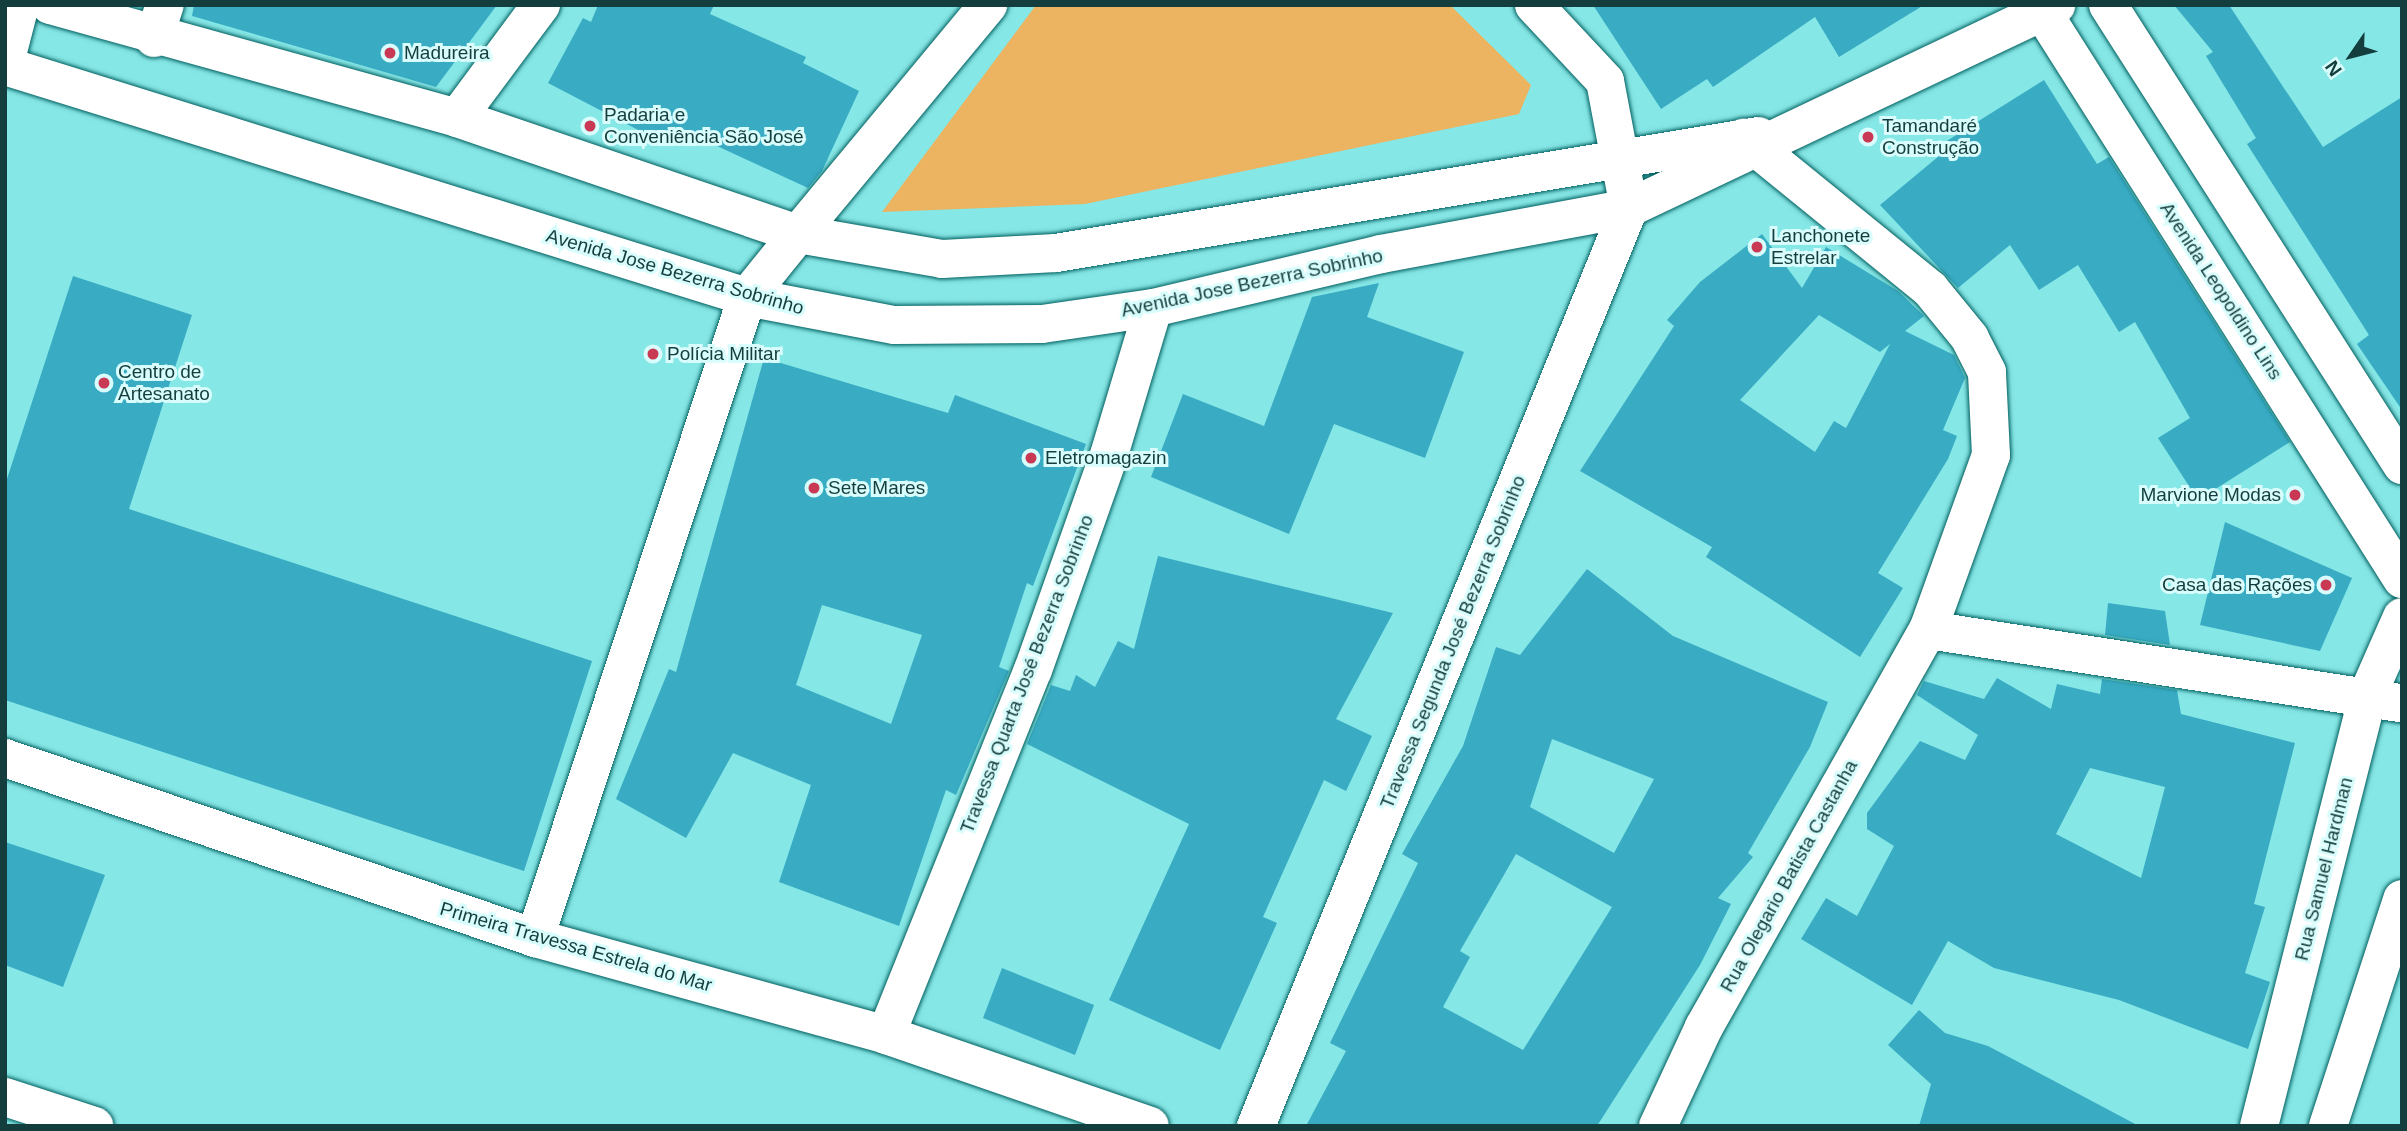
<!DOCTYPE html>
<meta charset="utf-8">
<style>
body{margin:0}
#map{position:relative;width:2407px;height:1131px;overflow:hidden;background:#85e7e6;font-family:Helvetica,sans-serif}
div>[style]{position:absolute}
.green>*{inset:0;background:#ecb361}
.building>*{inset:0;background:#39acc4}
.roads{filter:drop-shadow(0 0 2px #015e5e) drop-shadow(0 0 2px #015e5e)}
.minor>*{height:38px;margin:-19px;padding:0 19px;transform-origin:19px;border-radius:19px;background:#fff}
.major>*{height:38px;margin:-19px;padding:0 19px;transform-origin:19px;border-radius:19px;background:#fff}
.dots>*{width:19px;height:19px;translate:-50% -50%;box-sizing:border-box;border:4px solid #d9fdfc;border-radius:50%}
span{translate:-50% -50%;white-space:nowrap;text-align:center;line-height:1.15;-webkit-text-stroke:6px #d9fdfc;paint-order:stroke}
.poi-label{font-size:19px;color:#143e3e}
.left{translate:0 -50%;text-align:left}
.right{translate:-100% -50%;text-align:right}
.street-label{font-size:19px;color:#143e3e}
.frame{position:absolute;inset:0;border:7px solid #143e3e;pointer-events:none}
.north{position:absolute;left:2316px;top:21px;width:70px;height:70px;-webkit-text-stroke:5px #d9fdfc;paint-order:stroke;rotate:235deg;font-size:19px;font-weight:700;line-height:28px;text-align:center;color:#143e3e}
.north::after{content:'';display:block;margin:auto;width:24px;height:32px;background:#143e3e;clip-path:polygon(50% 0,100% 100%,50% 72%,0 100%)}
</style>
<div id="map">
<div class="green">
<div style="clip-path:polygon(1036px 5px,1450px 5px,1531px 85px,1519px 114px,1085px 204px,882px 212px)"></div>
</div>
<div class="building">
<div style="clip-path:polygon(194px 5px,497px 5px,436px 87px,192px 16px)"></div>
<div style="clip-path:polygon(598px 5px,714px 5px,710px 14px,806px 57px,803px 63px,859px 91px,822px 171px,808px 188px,676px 127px,667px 145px,548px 83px,583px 18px,591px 22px)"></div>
<div style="clip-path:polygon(1593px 5px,1924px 5px,1839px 57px,1815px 17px,1713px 87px,1707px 79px,1661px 109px)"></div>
<div style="clip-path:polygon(2174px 5px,2229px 5px,2323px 147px,2402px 97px,2402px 410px,2357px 344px,2369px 335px,2247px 144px,2256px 138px,2206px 56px,2213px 52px)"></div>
<div style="clip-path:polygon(2044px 80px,2097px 164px,2109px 157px,2290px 442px,2198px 500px,2158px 438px,2190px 418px,2135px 322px,2119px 332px,2078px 265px,2039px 290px,2010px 245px,1958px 288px,1880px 205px,1939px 156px,1934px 149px)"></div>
<div style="clip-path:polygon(evenodd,1762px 234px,1802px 288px,1826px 247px,1898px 291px,1924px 316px,1905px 331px,1954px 355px,1965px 378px,1943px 430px,1957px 436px,1948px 459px,1878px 573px,1903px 588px,1860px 657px,1706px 557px,1712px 547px,1580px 471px,1674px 326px,1667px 320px,1700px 282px,1762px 234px,1819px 315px,1880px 352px,1890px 344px,1846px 428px,1834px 421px,1815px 452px,1740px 400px,1819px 315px)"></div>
<div style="clip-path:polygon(73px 276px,192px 315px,129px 509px,592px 661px,524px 871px,5px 700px,5px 485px)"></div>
<div style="clip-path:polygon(1379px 283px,1367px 317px,1464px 352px,1425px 458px,1334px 424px,1289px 534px,1151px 477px,1183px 394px,1264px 426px,1312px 297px)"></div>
<div style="clip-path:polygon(evenodd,764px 358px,948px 413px,955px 395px,1086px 444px,1033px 586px,1027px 583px,999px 667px,1009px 671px,956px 795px,946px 790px,899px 926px,779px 882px,811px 785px,733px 753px,686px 838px,616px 799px,669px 669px,676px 672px,764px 358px,822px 605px,922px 635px,891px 724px,796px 685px,822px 605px)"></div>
<div style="clip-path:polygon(2225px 522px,2352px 578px,2320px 651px,2200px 625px)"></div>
<div style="clip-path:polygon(1158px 556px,1393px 613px,1336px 719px,1372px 736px,1346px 791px,1324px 780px,1263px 917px,1277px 923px,1220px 1050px,1109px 1000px,1189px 824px,1027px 744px,1051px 685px,1070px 691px,1076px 675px,1095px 687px,1118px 641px,1134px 649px)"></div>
<div style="clip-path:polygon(evenodd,1587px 569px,1673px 636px,1828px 702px,1810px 747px,1748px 853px,1753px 857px,1718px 898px,1731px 904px,1700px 965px,1597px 1126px,1306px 1126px,1346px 1051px,1330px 1043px,1418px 863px,1402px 854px,1463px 746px,1496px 647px,1520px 655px,1587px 569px,1552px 739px,1654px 779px,1614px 853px,1530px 807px,1552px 739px,1587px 569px,1516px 854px,1612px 907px,1523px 1050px,1443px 1007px,1470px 957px,1460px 951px,1516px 854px)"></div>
<div style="clip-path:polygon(2108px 603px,2165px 611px,2170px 645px,2105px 635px)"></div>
<div style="clip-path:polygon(evenodd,1997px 678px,2051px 709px,2057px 684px,2100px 694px,2102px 679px,2177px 690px,2181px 714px,2295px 743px,2254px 904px,2265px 907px,2245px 973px,2270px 982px,2248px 1049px,2119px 1000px,1994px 968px,1948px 941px,1912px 1005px,1801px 939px,1826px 898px,1857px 916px,1894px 846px,1867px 829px,1867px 813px,1920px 741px,1965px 760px,1978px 735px,1917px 695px,1924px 681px,1984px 699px,1997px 678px,2090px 768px,2165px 787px,2141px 878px,2056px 834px,2090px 768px)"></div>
<div style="clip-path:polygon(5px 842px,105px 875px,63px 987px,5px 965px)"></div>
<div style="clip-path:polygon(1002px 968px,1094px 1005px,1075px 1055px,983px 1018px)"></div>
<div style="clip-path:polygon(1919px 1010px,1945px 1033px,1988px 1046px,2139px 1126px,1919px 1126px,1931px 1084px,1888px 1045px)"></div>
</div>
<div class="roads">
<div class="minor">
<div style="left:154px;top:38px;width:35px;rotate:-72deg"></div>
<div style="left:5px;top:63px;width:60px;rotate:-75.5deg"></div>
<div style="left:457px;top:118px;width:141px;rotate:-53.4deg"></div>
<div style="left:798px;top:234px;width:298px;rotate:-50.3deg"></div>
<div style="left:1928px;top:630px;width:480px;rotate:8.8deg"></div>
<div style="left:5px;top:758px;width:560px;rotate:18.76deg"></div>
<div style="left:535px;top:938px;width:364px;rotate:15.4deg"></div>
<div style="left:886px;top:1035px;width:279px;rotate:19deg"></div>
<div style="left:535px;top:938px;width:675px;rotate:-71.7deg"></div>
<div style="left:886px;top:1035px;width:393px;rotate:-68.1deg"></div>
<div style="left:1033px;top:670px;width:228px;rotate:-70.5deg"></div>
<div style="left:1109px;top:455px;width:153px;rotate:-73.3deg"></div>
<div style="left:5px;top:1097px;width:94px;rotate:18deg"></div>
<div style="left:1256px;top:1126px;width:991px;rotate:-67.89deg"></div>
<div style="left:1629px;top:208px;width:129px;rotate:-100.7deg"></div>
<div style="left:1605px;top:81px;width:104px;rotate:-133.1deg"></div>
<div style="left:1658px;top:1126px;width:109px;rotate:-65.1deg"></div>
<div style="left:1704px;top:1027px;width:456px;rotate:-60.6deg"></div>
<div style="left:1928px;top:630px;width:186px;rotate:-70.2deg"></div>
<div style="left:1991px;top:455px;width:83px;rotate:-92.8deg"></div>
<div style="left:1987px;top:372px;width:38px;rotate:-117deg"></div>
<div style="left:1970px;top:338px;width:63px;rotate:-129.2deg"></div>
<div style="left:1930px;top:289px;width:240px;rotate:-140.9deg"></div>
<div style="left:2259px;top:1126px;width:446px;rotate:-75.8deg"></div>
<div style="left:2368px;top:694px;width:84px;rotate:-66.2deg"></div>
<div style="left:2328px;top:1126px;width:239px;rotate:-71.9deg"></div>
</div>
<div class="major">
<div style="left:50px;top:5px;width:422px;rotate:15.5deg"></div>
<div style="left:457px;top:118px;width:360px;rotate:18.8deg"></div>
<div style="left:798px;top:234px;width:146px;rotate:9.8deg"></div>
<div style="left:942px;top:259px;width:114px;rotate:-3deg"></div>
<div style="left:1056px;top:253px;width:712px;rotate:-9.46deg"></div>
<div style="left:2038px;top:5px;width:680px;rotate:57.62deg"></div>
<div style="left:2108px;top:5px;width:546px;rotate:57.42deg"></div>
<div style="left:5px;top:66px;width:777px;rotate:17.29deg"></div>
<div style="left:747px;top:297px;width:150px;rotate:10.8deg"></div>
<div style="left:894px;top:325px;width:148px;rotate:-0.4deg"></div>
<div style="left:1042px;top:324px;width:112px;rotate:-8.2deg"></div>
<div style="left:1153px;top:308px;width:234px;rotate:-13.3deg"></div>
<div style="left:1381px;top:254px;width:252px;rotate:-10.5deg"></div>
<div style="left:1629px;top:208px;width:473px;rotate:-25.4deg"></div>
<div style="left:747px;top:297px;width:81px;rotate:-51deg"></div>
</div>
</div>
<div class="dots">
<div style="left:390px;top:53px;background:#c93953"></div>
<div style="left:590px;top:126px;background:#c93953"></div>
<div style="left:1868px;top:137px;background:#c93953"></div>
<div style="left:1757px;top:247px;background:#c93953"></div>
<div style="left:653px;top:354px;background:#c93953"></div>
<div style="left:104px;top:383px;background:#c93953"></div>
<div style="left:1031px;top:458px;background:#c93953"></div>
<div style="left:814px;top:488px;background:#c93953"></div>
<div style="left:2295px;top:495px;background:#c93953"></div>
<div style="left:2326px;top:585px;background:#c93953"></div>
</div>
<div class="poi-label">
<span class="left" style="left:404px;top:53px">Madureira</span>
<span class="left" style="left:604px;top:126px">Padaria e<br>Conveniência São José</span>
<span class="left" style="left:1882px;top:137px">Tamandaré<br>Construção</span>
<span class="left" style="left:1771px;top:247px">Lanchonete<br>Estrelar</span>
<span class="left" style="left:667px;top:354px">Polícia Militar</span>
<span class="left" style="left:118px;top:383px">Centro de<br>Artesanato</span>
<span class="left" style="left:1045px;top:458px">Eletromagazin</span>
<span class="left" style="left:828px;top:488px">Sete Mares</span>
<span class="right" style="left:2281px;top:495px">Marvione Modas</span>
<span class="right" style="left:2312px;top:585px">Casa das Rações</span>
</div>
<div class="street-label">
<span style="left:675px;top:272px;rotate:16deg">Avenida Jose Bezerra Sobrinho</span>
<span style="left:1252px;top:283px;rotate:-12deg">Avenida Jose Bezerra Sobrinho</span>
<span style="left:2221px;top:291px;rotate:57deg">Avenida Leopoldino Lins</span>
<span style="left:1453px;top:642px;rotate:-68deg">Travessa Segunda José Bezerra Sobrinho</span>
<span style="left:1027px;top:674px;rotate:-69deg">Travessa Quarta José Bezerra Sobrinho</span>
<span style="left:2324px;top:869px;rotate:-76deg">Rua Samuel Hardman</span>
<span style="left:1789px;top:876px;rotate:-61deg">Rua Olegario Batista Castanha</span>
<span style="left:576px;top:947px;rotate:16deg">Primeira Travessa Estrela do Mar</span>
</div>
<div class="frame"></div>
<div class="north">N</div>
</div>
